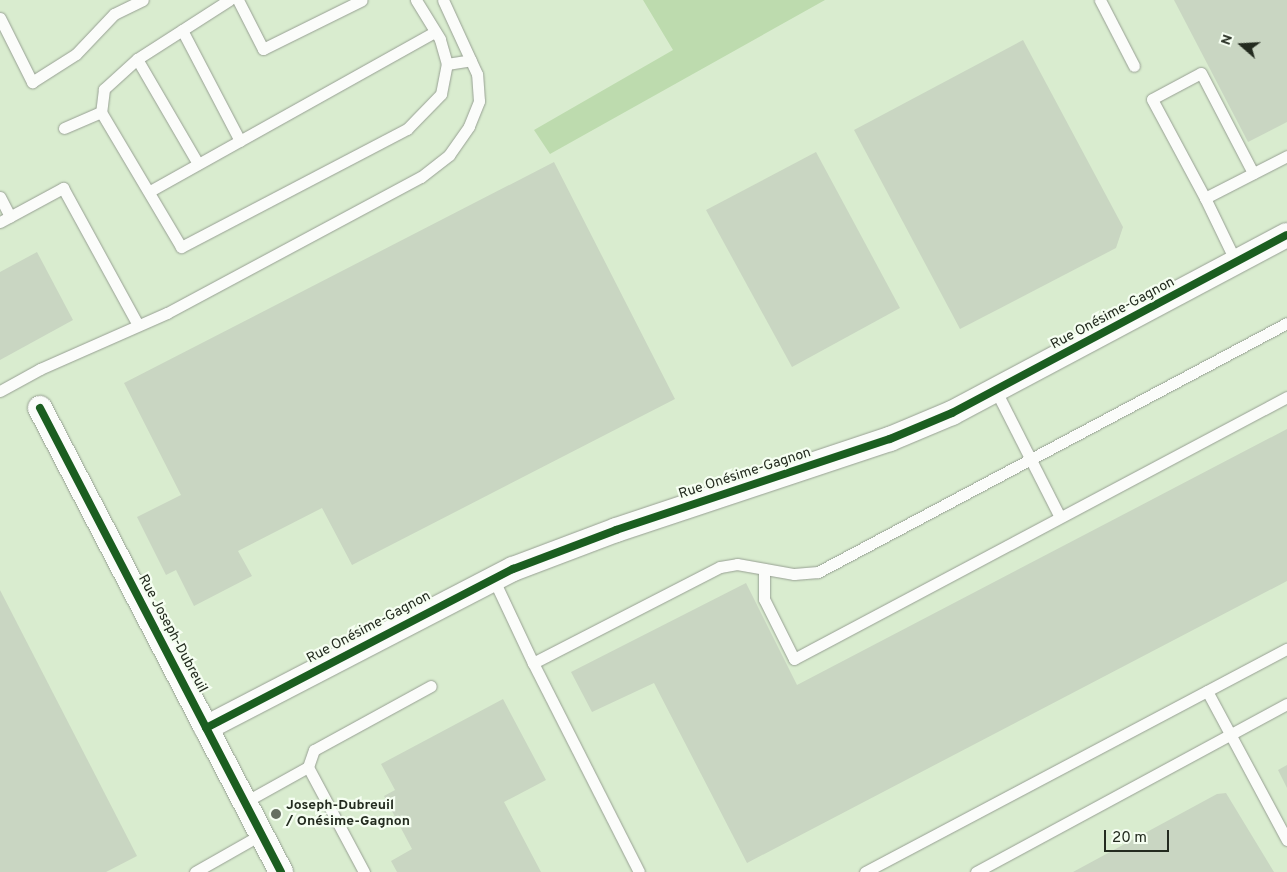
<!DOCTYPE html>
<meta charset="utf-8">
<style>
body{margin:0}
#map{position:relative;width:1287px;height:872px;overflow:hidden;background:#e2eddc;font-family:Overpass,sans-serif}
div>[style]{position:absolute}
.built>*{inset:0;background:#d9eccf}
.forest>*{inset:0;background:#bddbae}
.building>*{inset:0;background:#c9d6c2}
.roads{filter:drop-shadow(0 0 1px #97a093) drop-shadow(0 0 1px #97a093)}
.service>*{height:11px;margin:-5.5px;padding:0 5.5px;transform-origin:5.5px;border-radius:5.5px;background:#fbfcfa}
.minor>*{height:24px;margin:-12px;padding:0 12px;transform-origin:12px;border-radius:12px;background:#fbfcfa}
.cycleway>*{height:8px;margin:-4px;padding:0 4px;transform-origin:4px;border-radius:4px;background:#1b5e20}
.dots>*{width:14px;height:14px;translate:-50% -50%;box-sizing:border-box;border:2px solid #f5fef1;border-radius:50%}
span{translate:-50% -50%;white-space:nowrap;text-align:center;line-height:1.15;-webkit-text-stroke:4.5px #f5fef1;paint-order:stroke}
.street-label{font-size:14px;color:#232b1f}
.poi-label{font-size:14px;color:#232b1f;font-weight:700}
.left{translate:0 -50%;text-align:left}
.north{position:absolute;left:1217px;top:20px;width:50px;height:50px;-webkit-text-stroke:4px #f5fef1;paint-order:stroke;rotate:289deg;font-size:14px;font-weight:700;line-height:20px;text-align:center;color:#232b1f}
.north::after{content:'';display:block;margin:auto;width:18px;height:22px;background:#232b1f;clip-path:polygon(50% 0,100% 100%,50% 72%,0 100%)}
.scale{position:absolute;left:1104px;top:830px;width:65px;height:22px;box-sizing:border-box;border:2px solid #232b1f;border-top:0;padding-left:6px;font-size:15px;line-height:18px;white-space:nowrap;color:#232b1f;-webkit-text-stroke:4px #f5fef1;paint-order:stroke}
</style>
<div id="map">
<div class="built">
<div style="clip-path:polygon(0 0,1287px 0,1287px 872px,0 872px)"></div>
</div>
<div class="forest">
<div style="clip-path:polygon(643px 0,825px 0,550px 154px,534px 130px,673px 50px)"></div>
</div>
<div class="building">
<div style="clip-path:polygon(1174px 0,1287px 0,1287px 122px,1248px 142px)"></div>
<div style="clip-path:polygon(1023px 40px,1123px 227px,1116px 248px,960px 329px,854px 130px)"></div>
<div style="clip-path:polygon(816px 152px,900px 308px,792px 367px,706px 210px)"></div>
<div style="clip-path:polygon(554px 162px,675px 399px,352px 565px,322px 508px,238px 551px,252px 576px,194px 606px,176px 570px,166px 575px,137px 517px,181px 495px,124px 383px)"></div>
<div style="clip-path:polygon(37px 252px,73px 320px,0 360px,0 272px)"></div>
<div style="clip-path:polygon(1287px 429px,1287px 581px,747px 863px,654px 683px,592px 712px,571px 672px,746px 583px,797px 685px)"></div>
<div style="clip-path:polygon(0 590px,137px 856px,106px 872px,0 872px)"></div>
<div style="clip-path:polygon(503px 699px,546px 780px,504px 802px,541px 872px,397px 872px,391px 861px,412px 849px,384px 796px,395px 790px,381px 764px)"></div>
<div style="clip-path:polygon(1287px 765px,1287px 788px,1278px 770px)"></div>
<div style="clip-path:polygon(1226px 793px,1274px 872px,1073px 872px,1217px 794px)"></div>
</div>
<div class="roads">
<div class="service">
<div style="left:229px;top:0;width:109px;rotate:147.3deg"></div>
<div style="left:137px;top:59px;width:45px;rotate:137.7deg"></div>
<div style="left:104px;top:89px;width:23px;rotate:97deg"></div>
<div style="left:101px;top:112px;width:157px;rotate:59.3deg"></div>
<div style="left:181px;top:247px;width:255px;rotate:-27.6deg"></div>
<div style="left:407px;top:129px;width:49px;rotate:-45.8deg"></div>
<div style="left:441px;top:94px;width:31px;rotate:-79deg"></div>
<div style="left:447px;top:64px;width:26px;rotate:-106deg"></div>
<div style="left:440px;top:39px;width:46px;rotate:-121.6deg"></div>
<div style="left:238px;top:0;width:55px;rotate:63deg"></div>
<div style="left:263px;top:49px;width:110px;rotate:-26.3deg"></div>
<div style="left:1100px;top:0;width:74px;rotate:62.7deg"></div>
<div style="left:0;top:18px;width:72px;rotate:63.4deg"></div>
<div style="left:32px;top:82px;width:52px;rotate:-32.5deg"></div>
<div style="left:76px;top:54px;width:55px;rotate:-46.5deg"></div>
<div style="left:114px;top:14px;width:32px;rotate:-26deg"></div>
<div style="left:182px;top:30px;width:125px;rotate:62.4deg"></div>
<div style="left:137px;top:59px;width:121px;rotate:59.8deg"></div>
<div style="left:447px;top:64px;width:24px;rotate:-9deg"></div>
<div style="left:64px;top:128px;width:40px;rotate:-23.4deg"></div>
<div style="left:150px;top:191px;width:326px;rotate:-29.2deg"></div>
<div style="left:0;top:197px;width:22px;rotate:63deg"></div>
<div style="left:1205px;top:198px;width:112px;rotate:-118.2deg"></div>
<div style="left:1152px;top:99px;width:55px;rotate:-28deg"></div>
<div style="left:1201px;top:73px;width:113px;rotate:62.5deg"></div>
<div style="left:0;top:222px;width:72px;rotate:-28.4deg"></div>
<div style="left:63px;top:188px;width:156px;rotate:61.3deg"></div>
<div style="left:1236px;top:262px;width:71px;rotate:-115.8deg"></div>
<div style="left:1205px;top:198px;width:92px;rotate:-27.1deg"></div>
<div style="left:0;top:391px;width:46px;rotate:-28.8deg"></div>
<div style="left:40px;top:369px;width:139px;rotate:-23.8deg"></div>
<div style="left:167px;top:313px;width:288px;rotate:-28.2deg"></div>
<div style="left:421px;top:177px;width:36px;rotate:-38deg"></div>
<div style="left:449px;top:155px;width:35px;rotate:-55deg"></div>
<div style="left:469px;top:126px;width:27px;rotate:-68deg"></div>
<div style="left:479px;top:101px;width:27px;rotate:-94deg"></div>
<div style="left:477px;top:74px;width:81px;rotate:-114.7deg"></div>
<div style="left:996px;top:391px;width:141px;rotate:63.1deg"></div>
<div style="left:764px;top:569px;width:30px;rotate:90deg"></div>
<div style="left:764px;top:599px;width:67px;rotate:63.4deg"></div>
<div style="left:794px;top:659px;width:558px;rotate:-27.99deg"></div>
<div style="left:493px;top:578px;width:94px;rotate:64.8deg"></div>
<div style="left:533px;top:663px;width:210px;rotate:-27.2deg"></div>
<div style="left:720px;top:567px;width:17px;rotate:-10deg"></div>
<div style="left:737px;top:564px;width:58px;rotate:10deg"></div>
<div style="left:794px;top:574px;width:24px;rotate:-5deg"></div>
<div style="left:818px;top:572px;width:531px;rotate:-27.96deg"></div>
<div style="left:533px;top:663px;width:234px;rotate:63.1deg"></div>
<div style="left:1207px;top:691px;width:169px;rotate:61.8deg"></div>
<div style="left:308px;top:767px;width:18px;rotate:-71deg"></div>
<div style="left:314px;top:750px;width:133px;rotate:-28.7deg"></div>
<div style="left:245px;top:802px;width:72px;rotate:-29.1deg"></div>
<div style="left:308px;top:767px;width:119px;rotate:61.9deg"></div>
<div style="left:195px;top:872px;width:77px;rotate:-29.6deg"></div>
<div style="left:865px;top:872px;width:477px;rotate:-27.9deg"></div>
<div style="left:976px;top:872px;width:353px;rotate:-28.4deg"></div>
</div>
<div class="minor">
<div style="left:40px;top:408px;width:523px;rotate:62.55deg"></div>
<div style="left:206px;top:728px;width:346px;rotate:-27.4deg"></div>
<div style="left:513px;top:569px;width:110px;rotate:-20.7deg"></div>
<div style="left:616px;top:530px;width:289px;rotate:-18.4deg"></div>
<div style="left:890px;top:439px;width:67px;rotate:-22.8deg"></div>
<div style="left:952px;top:413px;width:379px;rotate:-28deg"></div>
</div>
</div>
<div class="cycleway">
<div style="left:40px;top:408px;width:523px;rotate:62.55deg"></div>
<div style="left:206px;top:728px;width:346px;rotate:-27.4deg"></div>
<div style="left:513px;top:569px;width:110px;rotate:-20.7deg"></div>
<div style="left:616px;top:530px;width:289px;rotate:-18.4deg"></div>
<div style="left:890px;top:439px;width:67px;rotate:-22.8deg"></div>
<div style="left:952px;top:413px;width:379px;rotate:-28deg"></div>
</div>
<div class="dots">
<div style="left:276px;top:814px;background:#666f61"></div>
</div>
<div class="street-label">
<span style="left:1113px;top:314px;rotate:-28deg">Rue Onésime-Gagnon</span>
<span style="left:745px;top:474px;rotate:-18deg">Rue Onésime-Gagnon</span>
<span style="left:369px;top:628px;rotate:-28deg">Rue Onésime-Gagnon</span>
<span style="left:172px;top:634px;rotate:62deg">Rue Joseph-Dubreuil</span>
</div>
<div class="poi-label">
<span class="left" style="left:286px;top:814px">Joseph-Dubreuil<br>/ Onésime-Gagnon</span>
</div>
<div class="north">N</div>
<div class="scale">20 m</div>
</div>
